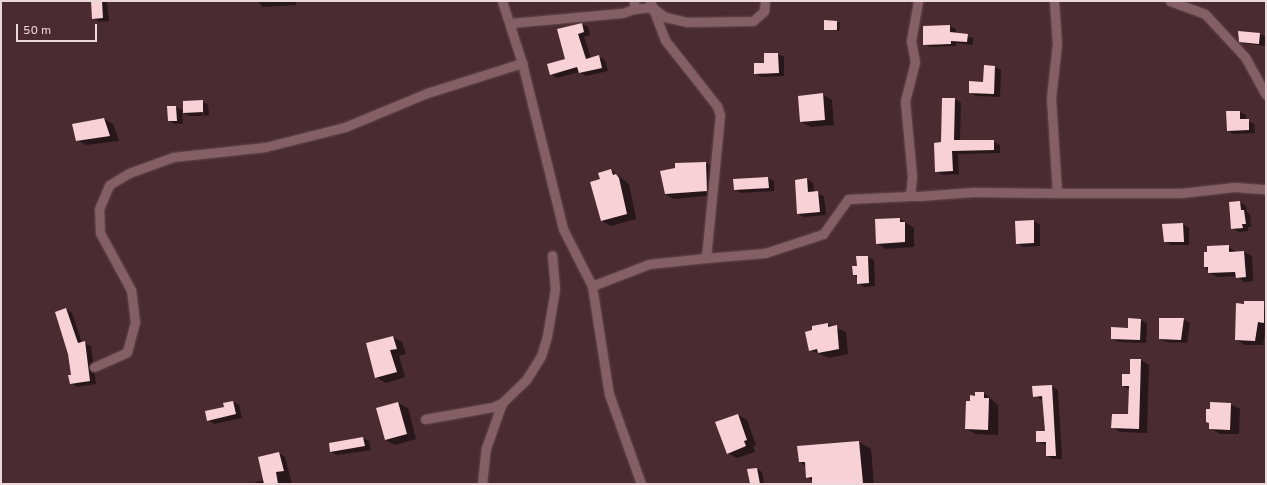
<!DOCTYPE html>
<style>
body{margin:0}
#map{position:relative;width:1267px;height:485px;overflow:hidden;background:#4a2b31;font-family:Overpass,sans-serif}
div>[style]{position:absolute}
.shadow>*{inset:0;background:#0007}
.building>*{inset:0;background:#f8d1d7}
.roads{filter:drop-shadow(0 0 1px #644a4f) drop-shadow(0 0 1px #644a4f)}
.street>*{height:9px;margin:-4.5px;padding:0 4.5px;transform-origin:4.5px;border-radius:4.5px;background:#846066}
span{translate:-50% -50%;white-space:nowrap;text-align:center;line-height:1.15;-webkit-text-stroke:4px #4a2b31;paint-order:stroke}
.frame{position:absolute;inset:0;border:2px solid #ecd7da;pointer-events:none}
.scale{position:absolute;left:16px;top:24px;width:81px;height:18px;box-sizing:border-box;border:2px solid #ecd7da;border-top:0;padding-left:5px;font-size:12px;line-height:14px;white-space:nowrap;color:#ecd7da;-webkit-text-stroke:3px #4a2b31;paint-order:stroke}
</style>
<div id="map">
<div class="shadow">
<div style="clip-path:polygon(92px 1px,107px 1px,109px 21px,99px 22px,93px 18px)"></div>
<div style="clip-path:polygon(257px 1px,296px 1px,296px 5px,263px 7px)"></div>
<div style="clip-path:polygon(837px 22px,840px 23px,839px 31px,825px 29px)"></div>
<div style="clip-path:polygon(582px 24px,588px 27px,590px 35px,584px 37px,591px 58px,598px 56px,605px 60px,608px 71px,586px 76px,579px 72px,557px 78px,551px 74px,567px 59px)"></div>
<div style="clip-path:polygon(950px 26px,956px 29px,956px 34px,973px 38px,973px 45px,956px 43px,956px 46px,930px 47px,924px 44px)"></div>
<div style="clip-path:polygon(1239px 32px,1260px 34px,1266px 37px,1265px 46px,1244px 43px,1238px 39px)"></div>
<div style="clip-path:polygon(778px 54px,784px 57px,784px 76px,761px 77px,755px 73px)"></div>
<div style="clip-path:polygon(985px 66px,995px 67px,1001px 70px,1000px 97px,976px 96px,970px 92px,984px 83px)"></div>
<div style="clip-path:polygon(822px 94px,832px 100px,834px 125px,811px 127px,801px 122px)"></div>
<div style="clip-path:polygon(955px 99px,961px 103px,960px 141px,993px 141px,1000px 145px,1000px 153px,958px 154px,959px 174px,943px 175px,936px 171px)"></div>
<div style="clip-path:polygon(202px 101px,208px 105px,209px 115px,204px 116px,202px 103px,202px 116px,190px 116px,182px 112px,183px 124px,175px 124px,169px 121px,176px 107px,184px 111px)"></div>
<div style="clip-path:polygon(1240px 112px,1246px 115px,1246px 120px,1254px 124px,1255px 133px,1234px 134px,1228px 131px)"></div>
<div style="clip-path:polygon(104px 119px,113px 124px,119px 141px,86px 145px,77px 140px)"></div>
<div style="clip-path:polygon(706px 163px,714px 168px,715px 195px,674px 199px,665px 194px)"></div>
<div style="clip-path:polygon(611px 170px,629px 184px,636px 219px,611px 226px,602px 221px,602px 180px)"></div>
<div style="clip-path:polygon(767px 178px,774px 181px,774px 191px,741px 193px,735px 190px)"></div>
<div style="clip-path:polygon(807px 179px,813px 183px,814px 192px,824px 196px,826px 215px,804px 217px,798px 214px)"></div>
<div style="clip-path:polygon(1240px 202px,1246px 206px,1247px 212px,1250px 215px,1251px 227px,1248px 227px,1248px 231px,1239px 232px,1232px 228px)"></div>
<div style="clip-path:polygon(900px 219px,914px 228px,914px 247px,886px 249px,877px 243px)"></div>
<div style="clip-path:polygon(1034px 221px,1040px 225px,1040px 246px,1023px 247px,1017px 243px,1016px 222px)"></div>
<div style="clip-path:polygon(1183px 224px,1189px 228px,1189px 245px,1171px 245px,1165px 241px)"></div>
<div style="clip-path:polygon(1228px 246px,1236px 252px,1244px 252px,1252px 256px,1253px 281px,1244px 282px,1237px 276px,1217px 277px,1209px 273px,1205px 266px,1208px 253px)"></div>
<div style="clip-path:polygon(868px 257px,874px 260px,875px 286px,864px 287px,858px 283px,858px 277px,854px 275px)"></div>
<div style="clip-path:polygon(1264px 302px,1266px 327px,1263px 345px,1245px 345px,1236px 340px,1237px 304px)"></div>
<div style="clip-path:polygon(66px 309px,72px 313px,82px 343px,91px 346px,96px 384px,77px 387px,71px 383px,73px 376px)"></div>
<div style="clip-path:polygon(1183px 319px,1190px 323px,1187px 343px,1166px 342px,1160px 339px)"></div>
<div style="clip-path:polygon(1141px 320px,1147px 323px,1146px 343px,1118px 342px,1112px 338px)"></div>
<div style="clip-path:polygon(827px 324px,846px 332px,848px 354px,829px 358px,810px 350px)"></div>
<div style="clip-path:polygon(393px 337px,402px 342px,406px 354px,399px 356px,405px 377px,386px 383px,376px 377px)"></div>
<div style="clip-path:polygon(1141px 360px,1149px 365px,1147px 433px,1120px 432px,1112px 427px,1129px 415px,1130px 390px,1123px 386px)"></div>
<div style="clip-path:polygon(1052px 386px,1058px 390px,1062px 459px,1053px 459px,1047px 456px,1047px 445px,1037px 442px,1046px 432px,1043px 400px,1034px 396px)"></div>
<div style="clip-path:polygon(984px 393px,998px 405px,998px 435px,976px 434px,966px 429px,970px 402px)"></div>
<div style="clip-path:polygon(233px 402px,239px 405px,242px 418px,214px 424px,208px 420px)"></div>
<div style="clip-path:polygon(398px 403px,408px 408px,416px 439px,395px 445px,385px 440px)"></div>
<div style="clip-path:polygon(1230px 404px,1240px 409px,1239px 434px,1220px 434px,1210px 428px,1210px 424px,1207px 422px)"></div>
<div style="clip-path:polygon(738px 415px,747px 420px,756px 445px,753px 446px,755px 452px,737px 458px,728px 453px)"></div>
<div style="clip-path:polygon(363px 438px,369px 441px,371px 450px,337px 455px,331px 452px)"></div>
<div style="clip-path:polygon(859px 442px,871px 449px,874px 484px,817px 484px,807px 477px,806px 466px,800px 462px)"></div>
<div style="clip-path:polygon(279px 453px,285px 457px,292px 484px,249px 484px,264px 480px)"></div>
<div style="clip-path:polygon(757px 469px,762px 472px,764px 483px,770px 484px,749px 484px,748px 470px)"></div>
</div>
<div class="building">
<div style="clip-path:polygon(91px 1px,102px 1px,103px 18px,92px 19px)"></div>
<div style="clip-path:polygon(824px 20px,837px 21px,837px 30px,824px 30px)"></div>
<div style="clip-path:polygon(582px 23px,584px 32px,578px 34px,586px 59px,599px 55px,602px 68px,579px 73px,577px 67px,550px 75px,547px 64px,565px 59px,557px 29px)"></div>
<div style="clip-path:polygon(950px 25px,950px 32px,968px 34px,967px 42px,951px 41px,951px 44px,923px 45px,923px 26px)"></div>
<div style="clip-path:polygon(1238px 31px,1260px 33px,1259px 44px,1239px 42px)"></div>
<div style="clip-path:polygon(764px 53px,778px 53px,779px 73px,754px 74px,754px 63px,764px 63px)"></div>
<div style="clip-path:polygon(984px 65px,995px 66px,994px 94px,969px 93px,969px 81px,983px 82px)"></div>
<div style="clip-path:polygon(823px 93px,825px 120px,800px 122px,798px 96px)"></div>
<div style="clip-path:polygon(942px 98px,955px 98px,954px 140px,994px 140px,994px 150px,952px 151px,953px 171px,935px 172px,934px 143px,941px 142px)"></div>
<div style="clip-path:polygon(203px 100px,203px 112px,183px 113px,183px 101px)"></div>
<div style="clip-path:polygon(167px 106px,176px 106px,177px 121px,168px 121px)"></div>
<div style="clip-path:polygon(1226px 111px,1240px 111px,1240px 119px,1249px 119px,1249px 130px,1227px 131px)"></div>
<div style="clip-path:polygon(104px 118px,110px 136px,76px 141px,72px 124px)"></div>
<div style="clip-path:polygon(706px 162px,707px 191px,665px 194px,660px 171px,675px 168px,675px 163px)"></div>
<div style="clip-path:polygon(611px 169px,613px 175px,616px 174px,619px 178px,627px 214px,601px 221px,590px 182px,600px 179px,598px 173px)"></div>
<div style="clip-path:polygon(768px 177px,769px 188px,734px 190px,733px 179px)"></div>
<div style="clip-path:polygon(807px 178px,808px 192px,818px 191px,820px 212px,797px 214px,795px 180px)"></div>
<div style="clip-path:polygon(1240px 201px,1241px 210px,1244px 210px,1246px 224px,1242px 224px,1243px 228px,1231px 229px,1229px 202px)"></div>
<div style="clip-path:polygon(900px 218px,900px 222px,905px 222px,905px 242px,876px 244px,875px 219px)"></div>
<div style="clip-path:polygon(1034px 220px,1034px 243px,1016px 244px,1015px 221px)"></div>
<div style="clip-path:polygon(1183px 223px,1184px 242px,1164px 242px,1162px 224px)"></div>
<div style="clip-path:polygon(1229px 245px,1229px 252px,1244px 251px,1246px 277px,1236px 278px,1235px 272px,1208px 273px,1208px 267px,1204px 267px,1204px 252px,1207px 252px,1207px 246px)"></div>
<div style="clip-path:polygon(856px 256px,868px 256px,869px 283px,857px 284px,857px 275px,853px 275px,852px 266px,857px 266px)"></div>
<div style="clip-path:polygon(1244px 301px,1264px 301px,1264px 323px,1258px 322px,1255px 341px,1235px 340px,1236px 303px,1244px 304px)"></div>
<div style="clip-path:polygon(66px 308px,78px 343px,85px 341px,90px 381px,70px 384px,68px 375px,71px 375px,68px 354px,55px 312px)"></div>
<div style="clip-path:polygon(1128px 318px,1141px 319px,1140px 340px,1111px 339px,1111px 327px,1128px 328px)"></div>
<div style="clip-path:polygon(1159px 318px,1184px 318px,1181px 340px,1159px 339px)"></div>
<div style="clip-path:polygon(828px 323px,828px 327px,837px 325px,839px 349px,818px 353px,817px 349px,809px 351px,805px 332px,812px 330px,812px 326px)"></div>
<div style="clip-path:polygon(393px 336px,397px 349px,390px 350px,397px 372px,375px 378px,366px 343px)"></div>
<div style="clip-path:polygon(1130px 359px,1141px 359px,1139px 429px,1111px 428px,1112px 414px,1128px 414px,1129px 386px,1122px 386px,1122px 374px,1130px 374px)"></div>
<div style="clip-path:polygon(1052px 385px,1056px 456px,1046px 456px,1046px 442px,1036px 442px,1036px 431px,1045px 431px,1042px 396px,1033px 397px,1032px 386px)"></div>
<div style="clip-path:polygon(975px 392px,984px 392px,984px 398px,989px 398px,988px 430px,965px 429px,966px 401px,970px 401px,970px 395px,975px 396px)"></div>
<div style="clip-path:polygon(233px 401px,236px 414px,207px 421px,205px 411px,224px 407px,223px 403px)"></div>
<div style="clip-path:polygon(398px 402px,407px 434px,385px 440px,376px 408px)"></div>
<div style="clip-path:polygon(1210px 402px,1231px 403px,1230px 430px,1209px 429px,1209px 423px,1206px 422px,1206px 409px,1210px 409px)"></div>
<div style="clip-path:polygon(738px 414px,747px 440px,744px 441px,746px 446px,727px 454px,715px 422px)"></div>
<div style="clip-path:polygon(363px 437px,365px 446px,330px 452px,329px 443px)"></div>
<div style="clip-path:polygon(859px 441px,863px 483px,817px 484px,812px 483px,812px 477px,806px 478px,805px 462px,799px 462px,797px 446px)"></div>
<div style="clip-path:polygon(279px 452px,284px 471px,276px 472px,278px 484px,264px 484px,258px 457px)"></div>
<div style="clip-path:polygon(757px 468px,760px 484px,750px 484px,747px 469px)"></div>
</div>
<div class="roads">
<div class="street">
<div style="left:502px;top:1px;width:65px;rotate:72.1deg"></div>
<div style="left:522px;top:63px;width:171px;rotate:76.1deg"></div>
<div style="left:563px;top:229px;width:64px;rotate:63deg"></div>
<div style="left:592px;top:286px;width:109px;rotate:81.1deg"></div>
<div style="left:609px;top:394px;width:96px;rotate:70.4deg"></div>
<div style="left:650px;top:1px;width:42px;rotate:69deg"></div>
<div style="left:665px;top:40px;width:84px;rotate:51.8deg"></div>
<div style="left:717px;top:106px;width:9px;rotate:72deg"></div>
<div style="left:720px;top:115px;width:144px;rotate:95.6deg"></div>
<div style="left:706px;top:258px;width:59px;rotate:-4.8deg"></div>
<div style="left:765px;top:253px;width:61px;rotate:-18.1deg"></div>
<div style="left:823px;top:234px;width:43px;rotate:-54.5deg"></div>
<div style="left:848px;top:199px;width:62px;rotate:-2.8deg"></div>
<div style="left:918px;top:1px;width:41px;rotate:99.9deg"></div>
<div style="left:911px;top:41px;width:21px;rotate:79deg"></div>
<div style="left:915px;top:62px;width:40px;rotate:104.4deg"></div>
<div style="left:905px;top:101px;width:76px;rotate:84.7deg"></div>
<div style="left:912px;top:177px;width:19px;rotate:96deg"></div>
<div style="left:910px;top:196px;width:9px"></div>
<div style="left:919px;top:196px;width:54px;rotate:-4.2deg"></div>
<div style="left:973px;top:192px;width:84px;rotate:0.7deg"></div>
<div style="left:1057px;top:193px;width:95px;rotate:-93.6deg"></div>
<div style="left:1051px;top:98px;width:54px;rotate:-83.7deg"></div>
<div style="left:1057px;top:44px;width:43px;rotate:-94deg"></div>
<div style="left:1170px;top:1px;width:37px;rotate:20deg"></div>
<div style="left:1205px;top:14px;width:59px;rotate:47.1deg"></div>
<div style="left:1245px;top:57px;width:43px;rotate:61.1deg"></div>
<div style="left:634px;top:9px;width:18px;rotate:-6deg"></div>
<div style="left:652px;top:7px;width:16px;rotate:38deg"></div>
<div style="left:665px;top:17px;width:23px;rotate:13deg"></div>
<div style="left:687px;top:22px;width:66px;rotate:-0.9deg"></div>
<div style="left:753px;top:21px;width:15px;rotate:-42deg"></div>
<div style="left:764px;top:11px;width:10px;rotate:-84deg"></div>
<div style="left:510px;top:23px;width:112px;rotate:-5.1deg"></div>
<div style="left:622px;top:13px;width:13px;rotate:-18deg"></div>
<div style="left:634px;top:9px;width:8px;rotate:-90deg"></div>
<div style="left:1057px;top:193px;width:124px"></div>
<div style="left:1181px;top:193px;width:53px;rotate:-6.5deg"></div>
<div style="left:1234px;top:187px;width:32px;rotate:4deg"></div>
<div style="left:592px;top:286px;width:61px;rotate:-21.1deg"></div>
<div style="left:649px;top:264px;width:57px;rotate:-6deg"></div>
<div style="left:94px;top:367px;width:36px;rotate:-24deg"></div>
<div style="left:127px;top:352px;width:31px;rotate:-75deg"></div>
<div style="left:135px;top:322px;width:32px;rotate:-97deg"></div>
<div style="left:131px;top:290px;width:65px;rotate:-118.5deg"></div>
<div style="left:100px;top:233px;width:24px;rotate:-92deg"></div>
<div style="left:99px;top:209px;width:26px;rotate:-67deg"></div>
<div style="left:109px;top:185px;width:23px;rotate:-31deg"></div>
<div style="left:129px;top:173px;width:47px;rotate:-20deg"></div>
<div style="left:173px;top:157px;width:93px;rotate:-6.2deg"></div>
<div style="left:265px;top:147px;width:82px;rotate:-14deg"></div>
<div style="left:345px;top:127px;width:89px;rotate:-22.5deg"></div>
<div style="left:427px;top:93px;width:100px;rotate:-17.5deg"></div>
<div style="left:425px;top:419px;width:69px;rotate:-10deg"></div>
<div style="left:493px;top:407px;width:10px;rotate:-24deg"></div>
<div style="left:502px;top:403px;width:33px;rotate:-44deg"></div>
<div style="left:526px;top:380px;width:28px;rotate:-58deg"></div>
<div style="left:541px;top:356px;width:21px;rotate:-73deg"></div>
<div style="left:547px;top:336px;width:48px;rotate:-80.3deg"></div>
<div style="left:555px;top:289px;width:34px;rotate:-95deg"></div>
<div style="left:482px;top:484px;width:36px;rotate:-84deg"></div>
<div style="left:486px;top:448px;width:48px;rotate:-70.4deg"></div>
</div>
</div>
<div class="frame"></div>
<div class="scale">50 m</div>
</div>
